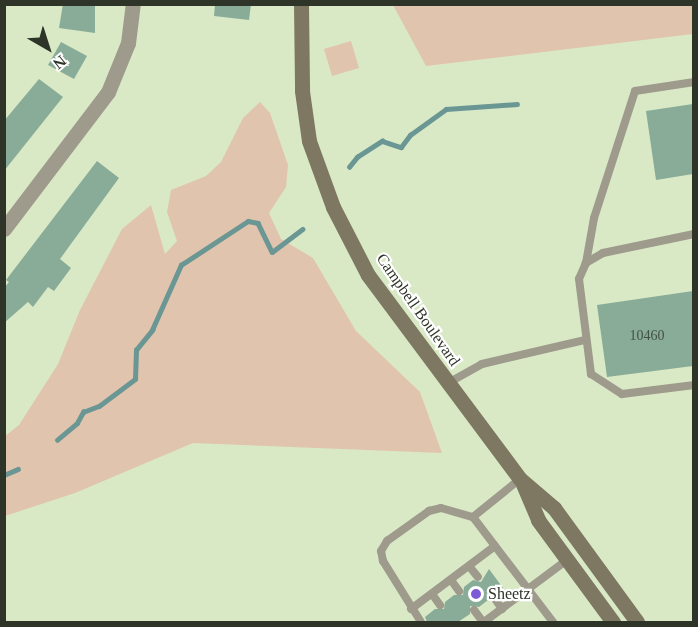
<!DOCTYPE html>
<style>
body{margin:0}
#map{position:relative;width:698px;height:627px;overflow:hidden;background:#d9e9c6;font-family:Georgia,serif}
div>[style]{position:absolute}
.green>*{inset:0;background:#e1c4ad}
.stream>*{height:4.5px;margin:-2.25px;padding:0 2.25px;transform-origin:2.25px;border-radius:2.25px;background:#6a9694}
.building>*{inset:0;background:#88ac98}
.lane>*{height:8px;margin:-4px;padding:0 4px;transform-origin:4px;border-radius:4px;background:#9e9a8c}
.street>*{height:15px;margin:-7.5px;padding:0 7.5px;transform-origin:7.5px;border-radius:7.5px;background:#9e9a8c}
.secondary>*{height:15px;margin:-7.5px;padding:0 7.5px;transform-origin:7.5px;border-radius:7.5px;background:#7e7862}
.dots>*{width:16px;height:16px;translate:-50% -50%;box-sizing:border-box;border:3px solid #fff;border-radius:50%}
span{translate:-50% -50%;white-space:nowrap;text-align:center;line-height:1.15;-webkit-text-stroke:4.5px #fff;paint-order:stroke}
.number-label{font-size:14px;color:#445243}
.number-label span{-webkit-text-stroke-width:0}
.street-label{font-size:16px;color:#2e3427}
.poi-label{font-size:16px;color:#2e3427}
.left{translate:0 -50%;text-align:left}
.frame{position:absolute;inset:0;border:6px solid #2e3427;pointer-events:none}
.north{position:absolute;left:18px;top:18px;width:60px;height:60px;-webkit-text-stroke:4px #fff;paint-order:stroke;rotate:141deg;font-size:16px;font-weight:700;line-height:24px;text-align:center;color:#2e3427}
.north::after{content:'';display:block;margin:auto;width:21px;height:27px;background:#2e3427;clip-path:polygon(50% 0,100% 100%,50% 72%,0 100%)}
</style>
<div id="map">
<div class="green">
<div style="clip-path:polygon(393px 5px,693px 5px,693px 34px,426px 66px)"></div>
<div style="clip-path:polygon(351px 41px,359px 68px,332px 76px,324px 49px)"></div>
<div style="clip-path:polygon(260px 102px,270px 113px,288px 165px,286px 187px,269px 213px,281px 239px,313px 258px,356px 331px,420px 392px,442px 453px,193px 443px,75px 493px,5px 516px,5px 436px,19px 425px,58px 364px,80px 310px,122px 229px,151px 205px,165px 254px,177px 241px,167px 212px,171px 190px,206px 176px,221px 162px,243px 118px)"></div>
</div>
<div class="stream">
<div style="left:349px;top:167px;width:13px;rotate:-51deg"></div>
<div style="left:357px;top:157px;width:30px;rotate:-33deg"></div>
<div style="left:382px;top:141px;width:20px;rotate:18deg"></div>
<div style="left:401px;top:147px;width:15px;rotate:-53deg"></div>
<div style="left:410px;top:135px;width:44px;rotate:-35.8deg"></div>
<div style="left:446px;top:109px;width:71px;rotate:-4deg"></div>
<div style="left:57px;top:440px;width:26px;rotate:-40deg"></div>
<div style="left:77px;top:423px;width:13px;rotate:-61deg"></div>
<div style="left:83px;top:412px;width:17px;rotate:-21deg"></div>
<div style="left:99px;top:406px;width:45px;rotate:-36.9deg"></div>
<div style="left:135px;top:379px;width:29px;rotate:-88deg"></div>
<div style="left:136px;top:350px;width:26px;rotate:-51deg"></div>
<div style="left:152px;top:330px;width:71px;rotate:-66deg"></div>
<div style="left:181px;top:265px;width:80px;rotate:-33.3deg"></div>
<div style="left:248px;top:221px;width:10px;rotate:11deg"></div>
<div style="left:258px;top:223px;width:32px;rotate:64deg"></div>
<div style="left:272px;top:252px;width:38px;rotate:-37deg"></div>
<div style="left:4px;top:475px;width:15px;rotate:-23deg"></div>
</div>
<div class="building">
<div style="clip-path:polygon(63px 4px,95px 4px,95px 33px,59px 28px)"></div>
<div style="clip-path:polygon(215px 4px,251px 4px,249px 20px,214px 16px)"></div>
<div style="clip-path:polygon(61px 42px,87px 56px,74px 79px,48px 65px)"></div>
<div style="clip-path:polygon(39px 79px,63px 97px,4px 171px,4px 121px)"></div>
<div style="clip-path:polygon(693px 104px,693px 174px,656px 180px,646px 111px)"></div>
<div style="clip-path:polygon(97px 161px,119px 178px,60px 259px,71px 268px,54px 291px,48px 287px,33px 307px,28px 302px,4px 323px,4px 288px,9px 282px,6px 280px)"></div>
<div style="clip-path:polygon(693px 291px,693px 366px,607px 377px,597px 305px)"></div>
<div style="clip-path:polygon(489px 569px,503px 588px,489px 591px,488px 600px,479px 607px,470px 606px,470px 614px,458px 622px,427px 622px,425px 617px,435px 609px,444px 609px,445px 602px,454px 595px,463px 595px,464px 587px,473px 580px,481px 582px)"></div>
</div>
<div class="lane">
<div style="left:694px;top:234px;width:93px;rotate:168.2deg"></div>
<div style="left:603px;top:253px;width:20px;rotate:150deg"></div>
<div style="left:586px;top:263px;width:17px;rotate:114deg"></div>
<div style="left:579px;top:279px;width:96px;rotate:82.8deg"></div>
<div style="left:591px;top:374px;width:37px;rotate:33deg"></div>
<div style="left:622px;top:394px;width:73px;rotate:-7.1deg"></div>
<div style="left:586px;top:263px;width:46px;rotate:-79.9deg"></div>
<div style="left:594px;top:218px;width:133px;rotate:-72.1deg"></div>
<div style="left:635px;top:91px;width:60px;rotate:-8.7deg"></div>
<div style="left:448px;top:383px;width:39px;rotate:-29deg"></div>
<div style="left:482px;top:364px;width:105px;rotate:-13.2deg"></div>
<div style="left:473px;top:517px;width:132px;rotate:52.7deg"></div>
<div style="left:469px;top:566px;width:14px;rotate:51deg"></div>
<div style="left:451px;top:580px;width:14px;rotate:54deg"></div>
<div style="left:432px;top:594px;width:14px;rotate:54deg"></div>
<div style="left:493px;top:596px;width:16px;rotate:55deg"></div>
<div style="left:411px;top:609px;width:105px;rotate:-36.9deg"></div>
<div style="left:474px;top:610px;width:15px;rotate:53deg"></div>
<div style="left:421px;top:622px;width:72px;rotate:-121.9deg"></div>
<div style="left:383px;top:561px;width:10px;rotate:-101deg"></div>
<div style="left:381px;top:551px;width:12px;rotate:-59deg"></div>
<div style="left:387px;top:541px;width:52px;rotate:-35.5deg"></div>
<div style="left:429px;top:511px;width:12px;rotate:-14deg"></div>
<div style="left:441px;top:508px;width:33px;rotate:16deg"></div>
<div style="left:473px;top:517px;width:60px;rotate:-39deg"></div>
<div style="left:484px;top:622px;width:104px;rotate:-36.8deg"></div>
</div>
<div class="street">
<div style="left:4px;top:229px;width:172px;rotate:-52.8deg"></div>
<div style="left:108px;top:92px;width:53px;rotate:-67.8deg"></div>
<div style="left:128px;top:43px;width:39px;rotate:-83deg"></div>
</div>
<div class="secondary">
<div style="left:301px;top:4px;width:87px;rotate:89.3deg"></div>
<div style="left:302px;top:91px;width:50px;rotate:82deg"></div>
<div style="left:309px;top:141px;width:70px;rotate:70deg"></div>
<div style="left:333px;top:207px;width:76px;rotate:62.8deg"></div>
<div style="left:368px;top:275px;width:254px;rotate:53.3deg"></div>
<div style="left:520px;top:479px;width:45px;rotate:40.5deg"></div>
<div style="left:554px;top:508px;width:141px;rotate:53.9deg"></div>
<div style="left:523px;top:484px;width:39px;rotate:67deg"></div>
<div style="left:538px;top:520px;width:127px;rotate:53.7deg"></div>
</div>
<div class="dots">
<div style="left:476px;top:594px;background:#7e5bd6"></div>
</div>
<div class="number-label">
<span style="left:647px;top:336px">10460</span>
</div>
<div class="street-label">
<span style="left:418px;top:310px;rotate:55deg">Campbell Boulevard</span>
</div>
<div class="poi-label">
<span class="left" style="left:488px;top:594px">Sheetz</span>
</div>
<div class="frame"></div>
<div class="north">N</div>
</div>
